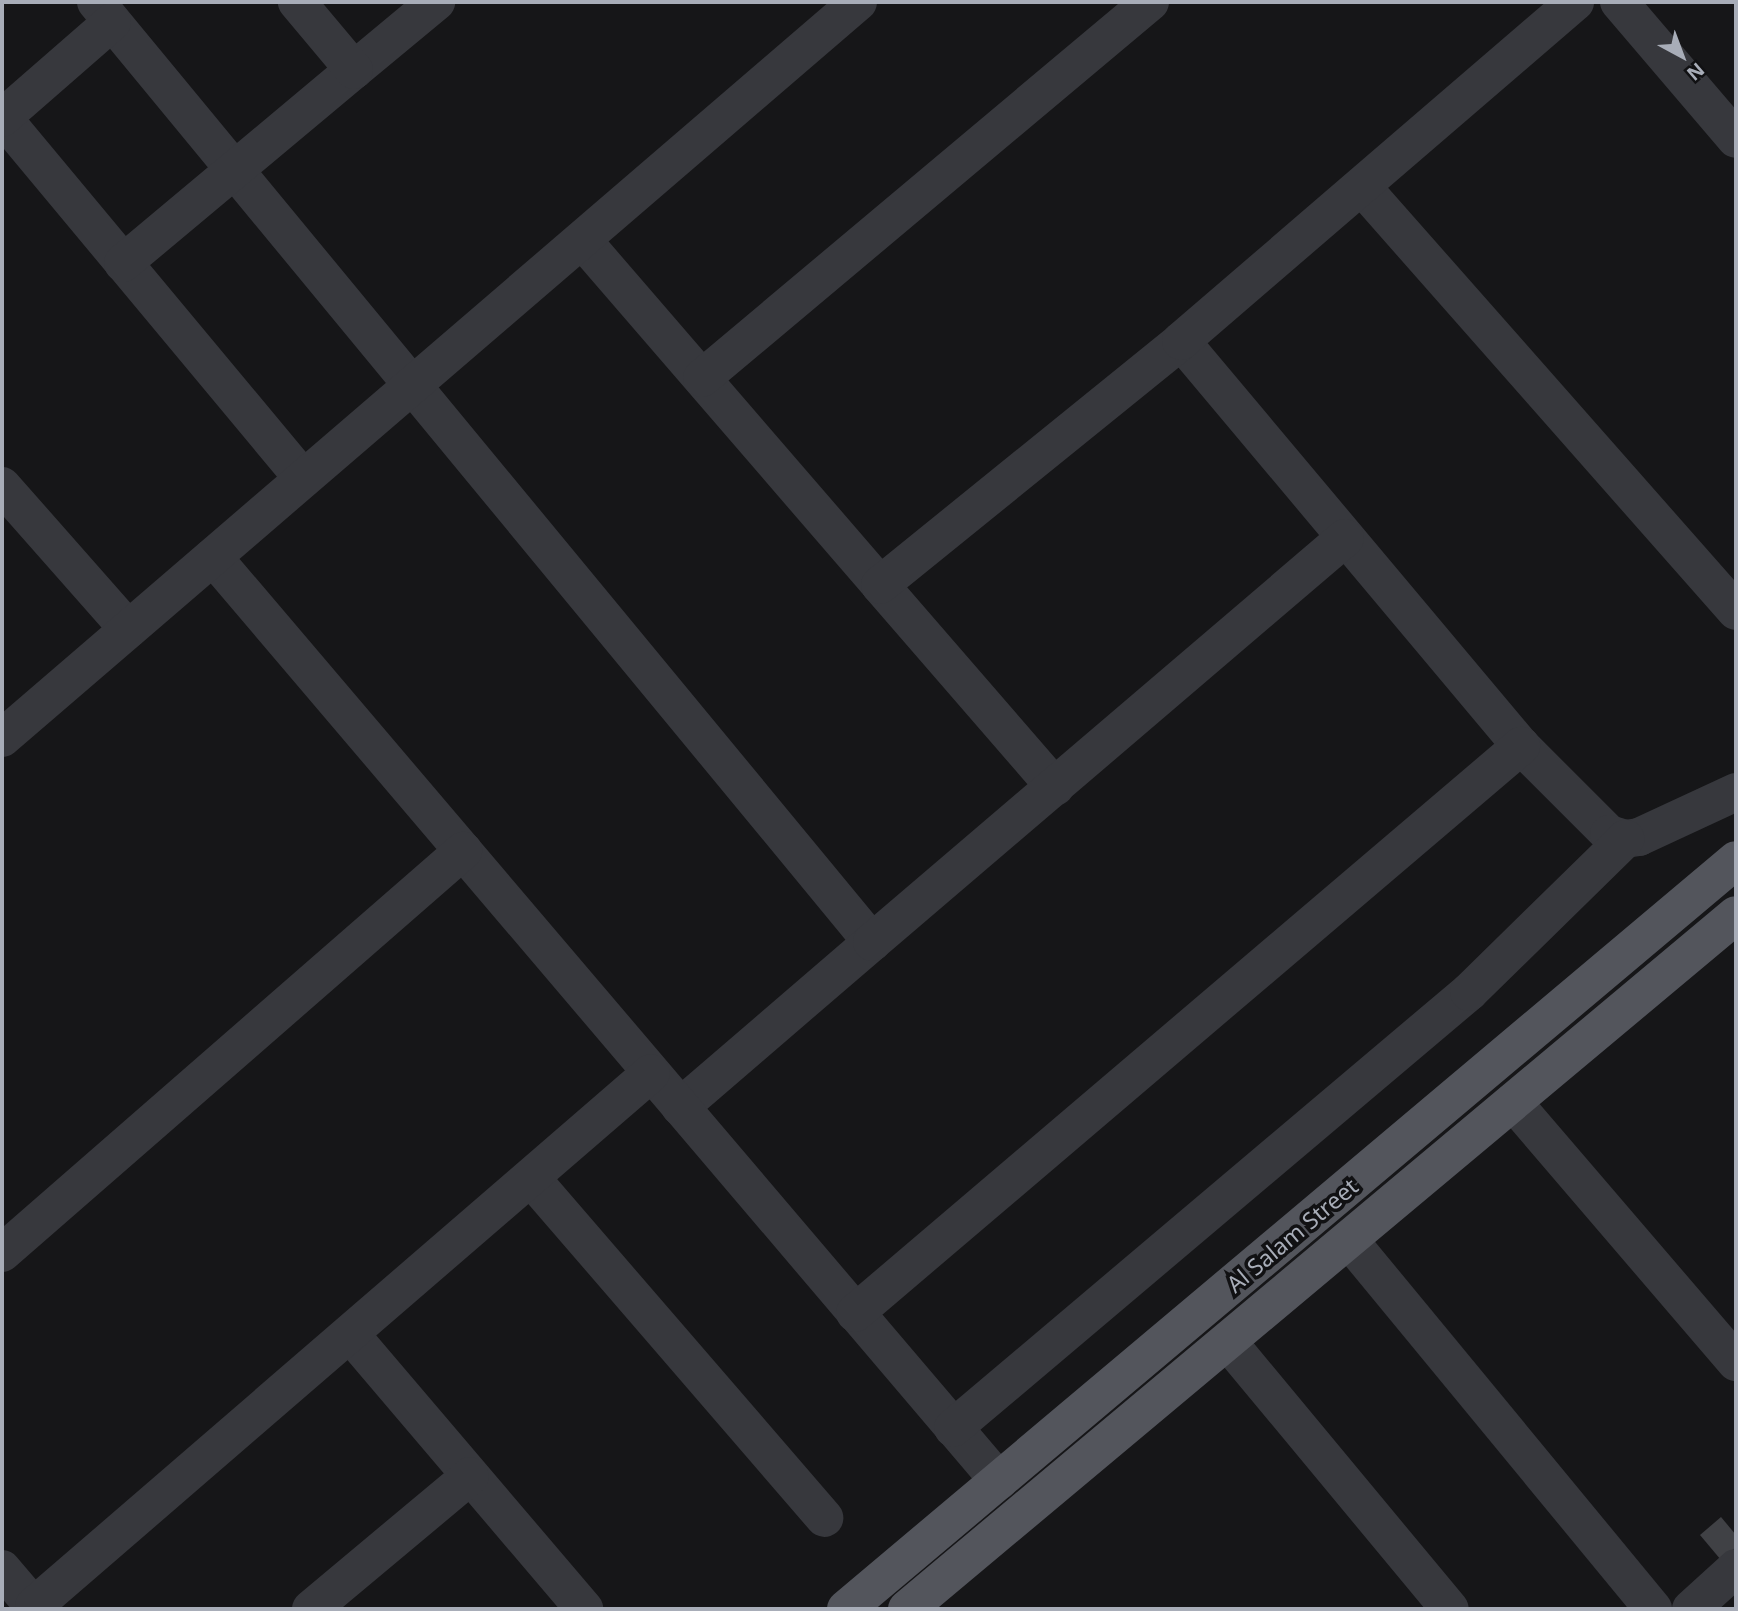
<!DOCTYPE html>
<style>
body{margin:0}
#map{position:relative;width:1738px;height:1611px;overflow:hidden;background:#161618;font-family:"Noto Sans",sans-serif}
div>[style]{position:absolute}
.building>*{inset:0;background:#404145}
.minor>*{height:38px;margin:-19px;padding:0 19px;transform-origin:19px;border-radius:19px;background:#37383d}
.major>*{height:38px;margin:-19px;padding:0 19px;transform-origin:19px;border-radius:19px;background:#53555c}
span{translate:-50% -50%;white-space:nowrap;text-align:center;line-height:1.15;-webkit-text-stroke:7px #111113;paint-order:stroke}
.street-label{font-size:23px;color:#a8adb8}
.frame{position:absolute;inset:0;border:4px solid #a8adb8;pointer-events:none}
.north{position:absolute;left:1647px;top:21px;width:70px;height:70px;-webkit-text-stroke:5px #111113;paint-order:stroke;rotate:139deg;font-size:19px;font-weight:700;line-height:28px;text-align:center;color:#a8adb8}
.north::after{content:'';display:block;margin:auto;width:24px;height:32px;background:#a8adb8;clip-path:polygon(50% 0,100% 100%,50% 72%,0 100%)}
</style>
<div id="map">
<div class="building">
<div style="clip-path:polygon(1721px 1517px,1736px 1535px,1736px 1547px,1721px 1560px,1700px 1535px)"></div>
</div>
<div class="minor">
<div style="left:96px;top:2px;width:1219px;rotate:50.46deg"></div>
<div style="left:872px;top:942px;width:253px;rotate:139.3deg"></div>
<div style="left:1619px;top:2px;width:180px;rotate:49.5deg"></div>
<div style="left:354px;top:70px;width:107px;rotate:-39.7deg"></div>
<div style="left:2px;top:117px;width:470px;rotate:50.2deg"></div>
<div style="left:2px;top:118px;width:146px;rotate:-41.1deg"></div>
<div style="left:1363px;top:188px;width:564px;rotate:48.59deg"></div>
<div style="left:584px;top:242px;width:453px;rotate:49.2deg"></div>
<div style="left:123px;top:263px;width:301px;rotate:-39.9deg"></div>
<div style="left:354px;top:70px;width:89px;rotate:-130deg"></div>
<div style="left:1181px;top:341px;width:529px;rotate:49.99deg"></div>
<div style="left:1521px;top:746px;width:124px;rotate:45deg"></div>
<div style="left:1609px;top:834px;width:17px;rotate:17deg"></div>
<div style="left:1625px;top:839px;width:14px;rotate:-8deg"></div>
<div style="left:1639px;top:837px;width:107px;rotate:-24.9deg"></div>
<div style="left:702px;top:378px;width:585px;rotate:-40.01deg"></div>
<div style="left:2px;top:486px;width:191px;rotate:48.6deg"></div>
<div style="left:213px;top:557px;width:1213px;rotate:49.61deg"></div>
<div style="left:2px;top:738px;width:1129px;rotate:-40.69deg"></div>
<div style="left:1055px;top:787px;width:267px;rotate:-130.9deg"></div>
<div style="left:880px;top:585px;width:387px;rotate:-39deg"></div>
<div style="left:1181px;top:341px;width:520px;rotate:-40.71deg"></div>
<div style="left:872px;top:942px;width:622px;rotate:-40.5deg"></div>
<div style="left:1513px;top:1102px;width:343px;rotate:49.4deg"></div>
<div style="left:531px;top:1178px;width:449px;rotate:49.2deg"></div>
<div style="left:1349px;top:1240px;width:478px;rotate:50.5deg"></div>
<div style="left:2px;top:1253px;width:612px;rotate:-41.09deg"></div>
<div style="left:855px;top:1313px;width:875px;rotate:-40.41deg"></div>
<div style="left:351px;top:1335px;width:360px;rotate:49.6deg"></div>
<div style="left:1228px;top:1342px;width:347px;rotate:50.3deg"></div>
<div style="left:953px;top:1428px;width:676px;rotate:-40.2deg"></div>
<div style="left:1469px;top:992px;width:219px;rotate:-44.4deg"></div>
<div style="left:2px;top:1569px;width:52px;rotate:49.6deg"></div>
<div style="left:34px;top:1606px;width:815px;rotate:-40.82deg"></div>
<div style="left:311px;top:1609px;width:207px;rotate:-39.9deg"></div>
<div style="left:1691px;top:1609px;width:61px;rotate:-42.3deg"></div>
</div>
<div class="major">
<div style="left:846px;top:1609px;width:1163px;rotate:-40.08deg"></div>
<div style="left:907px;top:1609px;width:1081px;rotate:-39.93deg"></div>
</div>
<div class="street-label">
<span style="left:1292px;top:1235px;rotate:-40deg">Al Salam Street</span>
</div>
<div class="frame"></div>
<div class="north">N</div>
</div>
